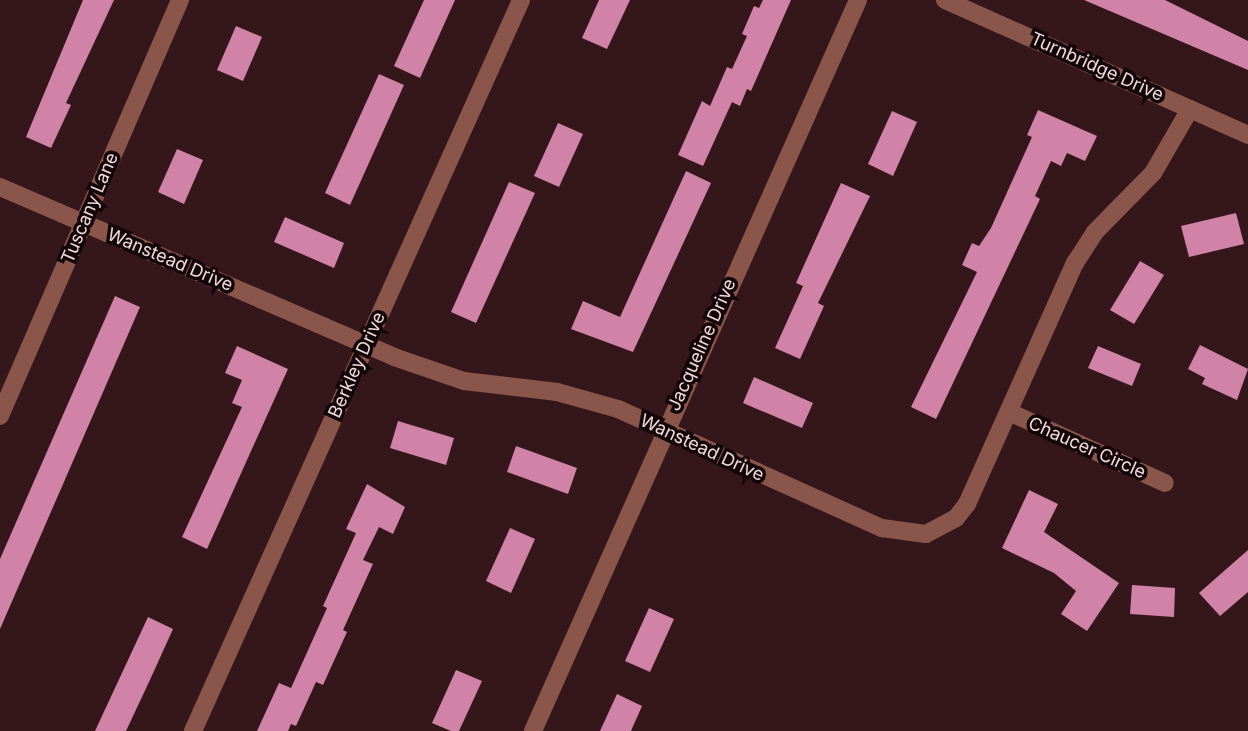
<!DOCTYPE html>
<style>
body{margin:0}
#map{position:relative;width:1248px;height:731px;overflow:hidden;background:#34161b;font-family:Inter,sans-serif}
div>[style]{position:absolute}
.building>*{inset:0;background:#d083a6}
.minor>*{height:18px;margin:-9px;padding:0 9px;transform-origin:9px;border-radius:9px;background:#8a554b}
span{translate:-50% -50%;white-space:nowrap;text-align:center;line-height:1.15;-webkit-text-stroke:7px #130608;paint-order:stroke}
.street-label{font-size:18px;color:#efd9db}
</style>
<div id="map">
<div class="building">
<div style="clip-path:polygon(83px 0,114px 0,66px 103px,71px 105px,51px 148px,26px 137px)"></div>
<div style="clip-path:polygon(424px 0,455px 0,420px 78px,394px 66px)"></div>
<div style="clip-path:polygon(599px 0,630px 0,607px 49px,582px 38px)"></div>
<div style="clip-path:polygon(763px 0,791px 0,751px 91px,747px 89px,740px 106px,732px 102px,703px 166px,678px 155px,702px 101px,710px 106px,727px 67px,732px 69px,747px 36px,742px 34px,754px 6px,759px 8px)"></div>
<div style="clip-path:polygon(1084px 0,1165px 0,1248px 41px,1248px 70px)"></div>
<div style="clip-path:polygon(236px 26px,262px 37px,243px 81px,217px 70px)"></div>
<div style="clip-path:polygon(379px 74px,404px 85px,350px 205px,325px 193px)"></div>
<div style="clip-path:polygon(1038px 110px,1097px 136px,1085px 161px,1067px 153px,1061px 166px,1051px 161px,1035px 196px,1040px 199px,936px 419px,911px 407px,977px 272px,962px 265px,972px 243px,979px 246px,991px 228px,1032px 137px,1027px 135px)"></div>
<div style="clip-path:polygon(892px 111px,917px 122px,893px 176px,868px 164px)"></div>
<div style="clip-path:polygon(558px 123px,583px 134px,559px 187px,534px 176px)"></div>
<div style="clip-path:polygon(177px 149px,203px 160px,184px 204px,158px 192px)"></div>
<div style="clip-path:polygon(686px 171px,711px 183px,633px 352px,571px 329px,583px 301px,620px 317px)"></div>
<div style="clip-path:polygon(509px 182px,535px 193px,476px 323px,451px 312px)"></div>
<div style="clip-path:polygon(841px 183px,870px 196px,818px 303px,824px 306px,800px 359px,775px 348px,803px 286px,796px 283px)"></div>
<div style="clip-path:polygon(1236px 213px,1244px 244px,1189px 257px,1181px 226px)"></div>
<div style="clip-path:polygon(285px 217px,344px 243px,334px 268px,274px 242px)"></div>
<div style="clip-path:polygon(1140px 261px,1164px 275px,1134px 324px,1110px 310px)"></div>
<div style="clip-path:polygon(115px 296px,140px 307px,0 629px,0 559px)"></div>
<div style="clip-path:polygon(1200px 345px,1248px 369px,1237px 400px,1202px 384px,1205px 378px,1188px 369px)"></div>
<div style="clip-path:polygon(237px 346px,288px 369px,207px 549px,182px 537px,242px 407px,232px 403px,242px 380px,225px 373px)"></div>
<div style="clip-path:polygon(1098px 346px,1141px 364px,1132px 386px,1088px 368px)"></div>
<div style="clip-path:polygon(754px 377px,813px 403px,802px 428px,743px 403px)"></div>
<div style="clip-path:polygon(398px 421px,454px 438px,446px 465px,390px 448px)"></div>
<div style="clip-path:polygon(516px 446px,577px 468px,568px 494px,507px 472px)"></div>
<div style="clip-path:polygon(367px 484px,405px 507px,393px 534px,379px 527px,363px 560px,373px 564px,343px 630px,347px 632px,323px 685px,316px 682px,296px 726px,291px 724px,288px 731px,257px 731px,279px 683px,291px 688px,327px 608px,323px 606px,356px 533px,346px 529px)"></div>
<div style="clip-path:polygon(1029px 490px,1058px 504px,1044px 532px,1119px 583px,1087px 631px,1061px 614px,1076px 591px,1054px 573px,1002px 548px)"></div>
<div style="clip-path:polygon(510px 528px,535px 539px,511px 593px,486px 581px)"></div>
<div style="clip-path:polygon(1248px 550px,1248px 592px,1220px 616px,1199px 593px)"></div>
<div style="clip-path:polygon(1132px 585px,1175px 588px,1174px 617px,1130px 614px)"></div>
<div style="clip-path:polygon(649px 608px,674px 619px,650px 672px,625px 661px)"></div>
<div style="clip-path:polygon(148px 617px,173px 629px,149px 682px,126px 731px,95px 731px)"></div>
<div style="clip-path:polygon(456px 670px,482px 681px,459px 731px,451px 731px,432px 723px)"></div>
<div style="clip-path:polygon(617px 694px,642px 706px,631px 731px,600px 731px)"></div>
</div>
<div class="minor">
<div style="left:945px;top:0;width:332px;rotate:24deg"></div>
<div style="left:0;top:187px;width:429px;rotate:23.3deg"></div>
<div style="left:394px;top:357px;width:74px;rotate:18.9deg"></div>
<div style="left:464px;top:381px;width:94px;rotate:6.7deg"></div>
<div style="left:557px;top:392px;width:63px;rotate:15.6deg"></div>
<div style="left:618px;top:409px;width:290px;rotate:24.3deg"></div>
<div style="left:882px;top:528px;width:44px;rotate:7.8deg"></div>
<div style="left:926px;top:534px;width:34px;rotate:-28deg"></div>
<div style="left:956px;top:518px;width:18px;rotate:-52deg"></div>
<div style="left:967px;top:504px;width:264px;rotate:-65.9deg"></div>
<div style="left:1075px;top:263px;width:37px;rotate:-57deg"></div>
<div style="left:1095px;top:232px;width:83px;rotate:-45.5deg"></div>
<div style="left:1153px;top:173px;width:74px;rotate:-60deg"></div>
<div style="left:1009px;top:412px;width:171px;rotate:24.5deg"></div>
<div style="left:0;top:416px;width:453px;rotate:-66.6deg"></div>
<div style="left:193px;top:731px;width:801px;rotate:-65.83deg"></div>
<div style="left:533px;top:731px;width:800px;rotate:-66.03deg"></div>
</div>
<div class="street-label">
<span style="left:1097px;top:67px;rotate:24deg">Turnbridge Drive</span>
<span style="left:90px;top:208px;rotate:-67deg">Tuscany Lane</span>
<span style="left:170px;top:260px;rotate:23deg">Wanstead Drive</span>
<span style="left:702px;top:345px;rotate:-66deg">Jacqueline Drive</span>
<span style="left:357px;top:365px;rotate:-66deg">Berkley Drive</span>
<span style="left:702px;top:448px;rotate:25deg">Wanstead Drive</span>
<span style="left:1087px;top:448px;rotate:24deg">Chaucer Circle</span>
</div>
</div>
